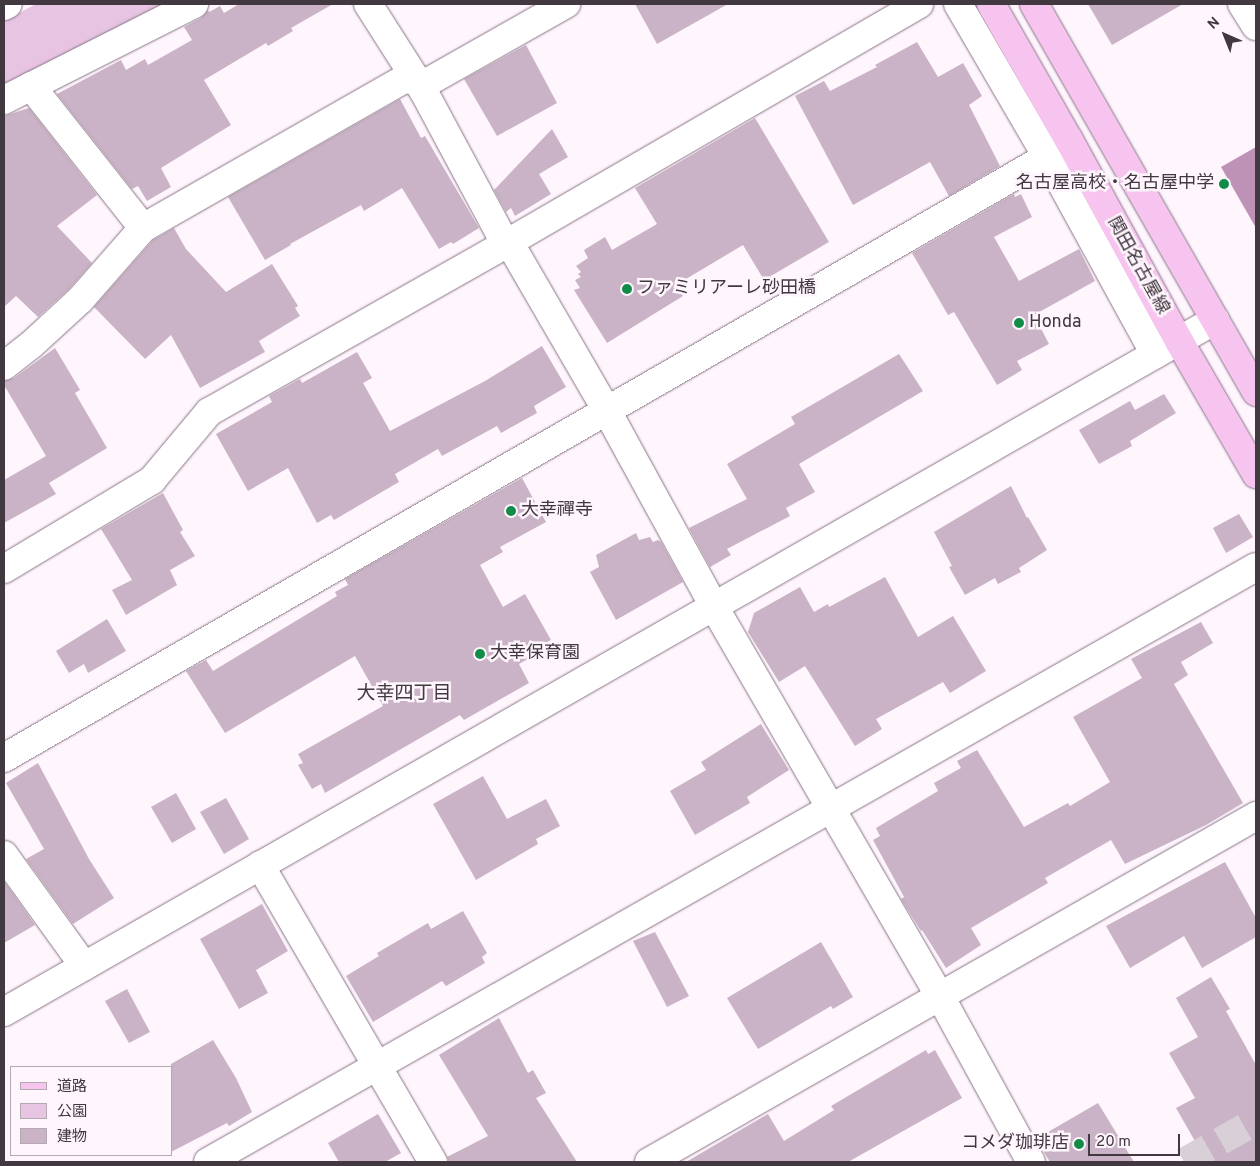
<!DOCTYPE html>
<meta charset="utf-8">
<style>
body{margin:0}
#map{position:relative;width:1260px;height:1166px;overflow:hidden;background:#fef5fd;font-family:Overpass,"Noto Sans JP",sans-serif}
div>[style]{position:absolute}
.green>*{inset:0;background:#e7c4e1}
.water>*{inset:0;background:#be92b7}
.building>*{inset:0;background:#cab3c6}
.tertiary-tunnel>*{height:28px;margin-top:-14px;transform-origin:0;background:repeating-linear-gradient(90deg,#d8cfd7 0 28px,transparent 0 42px)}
.roads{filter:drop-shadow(0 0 1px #897485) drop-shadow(0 0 1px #897485)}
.minor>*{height:28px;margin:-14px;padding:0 14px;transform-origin:14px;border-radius:14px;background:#fff}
.tertiary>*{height:28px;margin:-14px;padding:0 14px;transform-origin:14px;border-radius:14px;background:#fff}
.primary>*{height:28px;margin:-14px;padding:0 14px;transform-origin:14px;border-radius:14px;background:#f6c4ef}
.dots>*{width:14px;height:14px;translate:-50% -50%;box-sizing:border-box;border:2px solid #fef5fd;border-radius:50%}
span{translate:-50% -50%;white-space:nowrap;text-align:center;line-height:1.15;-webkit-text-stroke:5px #fef5fd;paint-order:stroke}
.poi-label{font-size:18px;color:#423840}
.right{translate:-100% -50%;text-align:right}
.left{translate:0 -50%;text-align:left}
.street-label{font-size:18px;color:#423840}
.neighbourhood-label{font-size:19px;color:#423840}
.frame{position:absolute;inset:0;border:5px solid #423840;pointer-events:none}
.legend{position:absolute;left:10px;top:1066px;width:162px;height:90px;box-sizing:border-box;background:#fef5fd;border:1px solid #b3a9b1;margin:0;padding:6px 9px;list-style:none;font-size:15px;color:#423840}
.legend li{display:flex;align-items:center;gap:10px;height:25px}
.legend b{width:25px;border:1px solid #b3a9b1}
.north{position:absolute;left:1200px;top:10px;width:50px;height:50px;-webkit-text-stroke:4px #fef5fd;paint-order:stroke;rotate:316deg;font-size:14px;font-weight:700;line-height:20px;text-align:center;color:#423840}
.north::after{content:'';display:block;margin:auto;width:18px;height:22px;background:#423840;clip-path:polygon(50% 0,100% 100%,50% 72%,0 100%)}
.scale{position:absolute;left:1088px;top:1134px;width:92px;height:22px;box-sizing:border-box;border:2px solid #423840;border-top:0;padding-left:6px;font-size:15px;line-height:18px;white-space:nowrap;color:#423840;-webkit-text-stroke:4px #fef5fd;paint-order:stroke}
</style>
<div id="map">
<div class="green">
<div style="clip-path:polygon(36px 4px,171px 4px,4px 89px,4px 21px)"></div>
</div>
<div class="water">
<div style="clip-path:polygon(1256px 147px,1256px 228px,1221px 167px)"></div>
</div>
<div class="building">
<div style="clip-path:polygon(239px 4px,333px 4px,291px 28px,293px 31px,268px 46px,266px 43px,204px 80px,231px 125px,161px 168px,171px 187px,147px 201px,138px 186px,132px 189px,57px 94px,121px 60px,126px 70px,145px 59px,148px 65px,192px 40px,184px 27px,201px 18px,208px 10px,209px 12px,220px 6px,224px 13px)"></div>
<div style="clip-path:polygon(635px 4px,728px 4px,657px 44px)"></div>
<div style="clip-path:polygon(1088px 4px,1183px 4px,1112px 45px)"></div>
<div style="clip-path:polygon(917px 42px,938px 77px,963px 63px,982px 96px,969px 105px,1000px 166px,949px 196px,930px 162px,853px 205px,795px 96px,824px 81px,830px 91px,877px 67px,875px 65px)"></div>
<div style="clip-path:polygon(526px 45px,557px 103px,497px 136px,464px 79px)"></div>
<div style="clip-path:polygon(400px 99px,421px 138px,425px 136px,479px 228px,453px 244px,451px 242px,439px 249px,402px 188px,364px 211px,361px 205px,290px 244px,291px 245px,265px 260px,228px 197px)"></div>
<div style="clip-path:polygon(29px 108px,97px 195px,57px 226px,92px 263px,69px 289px,38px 317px,16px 296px,4px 307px,4px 116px)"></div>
<div style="clip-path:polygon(755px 118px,829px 242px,764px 280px,743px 245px,676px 285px,683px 296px,607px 343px,574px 290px,580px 288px,575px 280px,581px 277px,578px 274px,581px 272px,576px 266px,588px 258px,584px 250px,605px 237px,612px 250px,657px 224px,635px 188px)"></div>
<div style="clip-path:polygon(552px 129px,568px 157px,539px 174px,551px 194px,515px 216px,511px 208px,506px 212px,494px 190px)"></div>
<div style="clip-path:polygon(1014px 194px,1015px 197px,1021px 194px,1032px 217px,994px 237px,1019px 281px,1079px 249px,1095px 281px,1034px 315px,1049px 344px,1017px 361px,1022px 370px,997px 385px,954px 312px,948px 315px,912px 253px)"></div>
<div style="clip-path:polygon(174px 228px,186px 249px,226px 292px,272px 264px,298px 306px,295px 308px,300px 316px,259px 341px,265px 352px,200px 388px,171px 335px,145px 359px,94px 307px,153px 240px)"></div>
<div style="clip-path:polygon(542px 346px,566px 387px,534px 406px,537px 413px,501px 433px,497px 426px,442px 456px,438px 449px,395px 474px,399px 482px,334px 520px,331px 515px,317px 523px,288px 468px,248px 491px,216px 434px,272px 402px,269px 396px,300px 379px,302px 383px,357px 352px,372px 378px,363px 383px,390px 431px,485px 381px)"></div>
<div style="clip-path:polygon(55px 348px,80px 390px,75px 393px,107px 448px,49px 483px,56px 494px,4px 523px,4px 480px,46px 456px,4px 385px,4px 381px,14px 378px)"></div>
<div style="clip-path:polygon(899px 354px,923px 391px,799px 464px,815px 492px,786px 508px,790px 516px,727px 549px,731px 555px,710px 567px,689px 528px,747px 499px,727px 464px,795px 424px,791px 417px)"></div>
<div style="clip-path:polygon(1164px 394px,1176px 413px,1130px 441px,1132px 446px,1099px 464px,1079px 430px,1130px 401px,1135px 410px)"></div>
<div style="clip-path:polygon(522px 478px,546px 522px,500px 547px,503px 552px,480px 565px,503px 607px,525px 594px,551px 640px,532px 650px,535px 655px,519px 664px,529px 683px,464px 720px,460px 715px,325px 793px,321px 784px,312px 789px,298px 765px,303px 763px,298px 754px,383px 706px,355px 656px,225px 733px,186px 671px,206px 660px,213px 671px,337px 596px,335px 592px,348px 585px,345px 579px)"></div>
<div style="clip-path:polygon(1011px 486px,1027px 518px,1028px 517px,1047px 550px,1019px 568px,1021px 572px,998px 584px,995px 578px,965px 595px,949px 567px,952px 566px,934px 532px)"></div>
<div style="clip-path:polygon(163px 493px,183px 530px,180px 532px,195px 556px,170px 570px,177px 585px,126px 615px,112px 590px,132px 580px,101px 529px)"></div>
<div style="clip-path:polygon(1239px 514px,1253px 537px,1226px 553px,1213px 528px)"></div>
<div style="clip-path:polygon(636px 533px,639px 540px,650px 537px,653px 542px,658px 540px,661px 542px,683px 582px,616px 620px,590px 572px,599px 567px,596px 555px)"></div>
<div style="clip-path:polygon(885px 577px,918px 637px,953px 616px,986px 671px,950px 693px,943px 682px,876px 719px,882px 729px,855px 746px,805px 666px,779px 682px,748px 632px,754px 613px,800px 587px,814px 612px,828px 604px,829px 607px)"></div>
<div style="clip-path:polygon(107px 619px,126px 651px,88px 673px,84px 664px,69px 673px,56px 651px)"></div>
<div style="clip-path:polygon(1201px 622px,1213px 643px,1181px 662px,1188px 675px,1174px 684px,1243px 803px,1206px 825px,1125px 864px,1111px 840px,1045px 878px,1048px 883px,971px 928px,981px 945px,946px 968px,922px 930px,921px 931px,901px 899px,904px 897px,873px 840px,880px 836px,876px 828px,938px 791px,934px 783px,961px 768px,957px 761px,977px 750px,1024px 827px,1068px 803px,1070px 806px,1110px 782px,1073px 717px,1142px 678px,1131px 659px)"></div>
<div style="clip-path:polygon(761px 724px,789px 770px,747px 797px,750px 803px,695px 835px,670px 791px,706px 770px,701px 762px)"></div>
<div style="clip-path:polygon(38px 763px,89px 859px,114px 898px,73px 924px,26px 859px,44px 849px,6px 783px)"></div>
<div style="clip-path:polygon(483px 776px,507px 819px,546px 799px,560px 826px,536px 839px,538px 844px,476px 880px,433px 804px)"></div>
<div style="clip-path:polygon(176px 793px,196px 829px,172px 843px,151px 807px)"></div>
<div style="clip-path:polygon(226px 798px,249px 839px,224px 854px,200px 812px)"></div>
<div style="clip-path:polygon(1225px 862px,1256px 918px,1256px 937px,1202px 968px,1184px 936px,1130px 968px,1106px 926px)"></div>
<div style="clip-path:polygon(4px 881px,35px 925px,4px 943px)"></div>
<div style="clip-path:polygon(262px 904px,288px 951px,256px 970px,268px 993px,239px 1009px,200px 939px)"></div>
<div style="clip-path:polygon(463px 911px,487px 953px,482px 957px,485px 963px,446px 986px,442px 981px,373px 1022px,346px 976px,379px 956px,377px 953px,428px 923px,431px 929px)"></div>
<div style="clip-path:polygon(655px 932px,689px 996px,667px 1007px,633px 941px)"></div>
<div style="clip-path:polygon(821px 942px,853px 997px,833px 1009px,831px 1006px,758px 1049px,727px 998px)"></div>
<div style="clip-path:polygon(1211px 977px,1230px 1009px,1226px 1011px,1256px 1065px,1256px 1162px,1207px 1162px,1176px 1108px,1195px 1098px,1169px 1053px,1198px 1037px,1176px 998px)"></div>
<div style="clip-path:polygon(127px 989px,150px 1032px,129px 1043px,105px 1001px)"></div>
<div style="clip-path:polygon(499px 1018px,528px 1073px,533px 1070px,546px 1093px,536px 1098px,577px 1162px,449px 1162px,447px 1157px,488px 1136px,439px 1055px)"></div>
<div style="clip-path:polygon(213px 1040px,236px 1078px,252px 1112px,229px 1126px,227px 1123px,171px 1152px,171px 1064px)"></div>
<div style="clip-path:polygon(926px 1050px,928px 1054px,935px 1050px,962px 1098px,848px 1162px,686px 1162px,768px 1114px,784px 1141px,834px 1110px,831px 1106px)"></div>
<div style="clip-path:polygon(1098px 1103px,1134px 1162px,1050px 1162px,1036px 1139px)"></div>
<div style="clip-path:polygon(378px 1114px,401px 1153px,385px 1162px,339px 1162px,328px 1143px)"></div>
</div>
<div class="tertiary-tunnel">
<div style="left:1184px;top:1162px;width:83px;rotate:-29.7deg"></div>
</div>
<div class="roads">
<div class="minor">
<div style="left:368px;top:4px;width:104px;rotate:57.5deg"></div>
<div style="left:424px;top:92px;width:161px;rotate:61.8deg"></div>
<div style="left:500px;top:234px;width:12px;rotate:42deg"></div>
<div style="left:509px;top:242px;width:195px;rotate:59.9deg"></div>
<div style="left:607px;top:411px;width:221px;rotate:61.3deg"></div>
<div style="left:713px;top:605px;width:452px;rotate:59.9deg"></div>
<div style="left:940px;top:996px;width:189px;rotate:61.3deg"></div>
<div style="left:958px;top:4px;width:177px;rotate:59.8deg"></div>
<div style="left:1047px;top:157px;width:225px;rotate:61.3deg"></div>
<div style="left:1242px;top:4px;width:26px;rotate:58deg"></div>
<div style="left:31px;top:86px;width:181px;rotate:51.7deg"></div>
<div style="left:4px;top:100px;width:213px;rotate:-26.8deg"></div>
<div style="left:4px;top:366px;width:34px;rotate:-38deg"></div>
<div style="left:31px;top:345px;width:67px;rotate:-42.6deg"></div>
<div style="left:80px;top:300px;width:96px;rotate:-48.8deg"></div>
<div style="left:143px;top:228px;width:301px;rotate:-29.7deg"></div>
<div style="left:404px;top:79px;width:24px;rotate:7deg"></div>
<div style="left:428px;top:82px;width:159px;rotate:-29.5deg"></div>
<div style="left:4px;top:569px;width:173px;rotate:-31deg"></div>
<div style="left:152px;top:480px;width:89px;rotate:-50deg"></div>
<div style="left:209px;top:412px;width:345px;rotate:-29.5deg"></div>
<div style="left:509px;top:242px;width:474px;rotate:-30.1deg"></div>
<div style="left:4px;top:758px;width:1204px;rotate:-29.95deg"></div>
<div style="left:4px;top:855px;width:137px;rotate:54.2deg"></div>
<div style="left:260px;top:865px;width:344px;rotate:59.8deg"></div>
<div style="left:208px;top:1162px;width:1205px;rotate:-29.59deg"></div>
<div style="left:649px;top:1162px;width:699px;rotate:-29.68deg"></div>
</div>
<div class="tertiary">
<div style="left:4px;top:6px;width:4px;rotate:-27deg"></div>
<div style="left:4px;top:1012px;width:1395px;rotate:-29.74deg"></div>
</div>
<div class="primary">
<div style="left:991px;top:4px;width:157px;rotate:60.2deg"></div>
<div style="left:1069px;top:140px;width:229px;rotate:61.3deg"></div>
<div style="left:1179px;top:341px;width:154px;rotate:59.9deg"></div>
<div style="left:1034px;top:4px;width:447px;rotate:60.2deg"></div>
</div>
</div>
<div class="dots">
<div style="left:1224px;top:184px;background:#108c48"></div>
<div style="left:627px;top:289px;background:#108c48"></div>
<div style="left:1019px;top:323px;background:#108c48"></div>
<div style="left:511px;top:511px;background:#108c48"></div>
<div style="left:480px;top:654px;background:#108c48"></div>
<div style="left:1079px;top:1144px;background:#108c48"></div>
</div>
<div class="poi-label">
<span class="right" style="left:1214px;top:184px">名古屋高校・名古屋中学</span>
<span class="left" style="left:637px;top:289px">ファミリアーレ砂田橋</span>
<span class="left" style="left:1029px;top:323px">Honda</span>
<span class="left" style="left:521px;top:511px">大幸禪寺</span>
<span class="left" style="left:490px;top:654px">大幸保育園</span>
<span class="right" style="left:1069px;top:1144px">コメダ珈琲店</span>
</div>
<div class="street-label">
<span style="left:1137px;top:266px;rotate:61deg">関田名古屋線</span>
</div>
<div class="neighbourhood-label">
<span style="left:404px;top:695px">大幸四丁目</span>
</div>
<div class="frame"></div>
<ul class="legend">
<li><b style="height:6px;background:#f6c4ef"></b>道路</li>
<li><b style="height:14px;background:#e7c4e1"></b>公園</li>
<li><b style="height:14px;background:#cab3c6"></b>建物</li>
</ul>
<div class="north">N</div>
<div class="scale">20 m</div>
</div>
